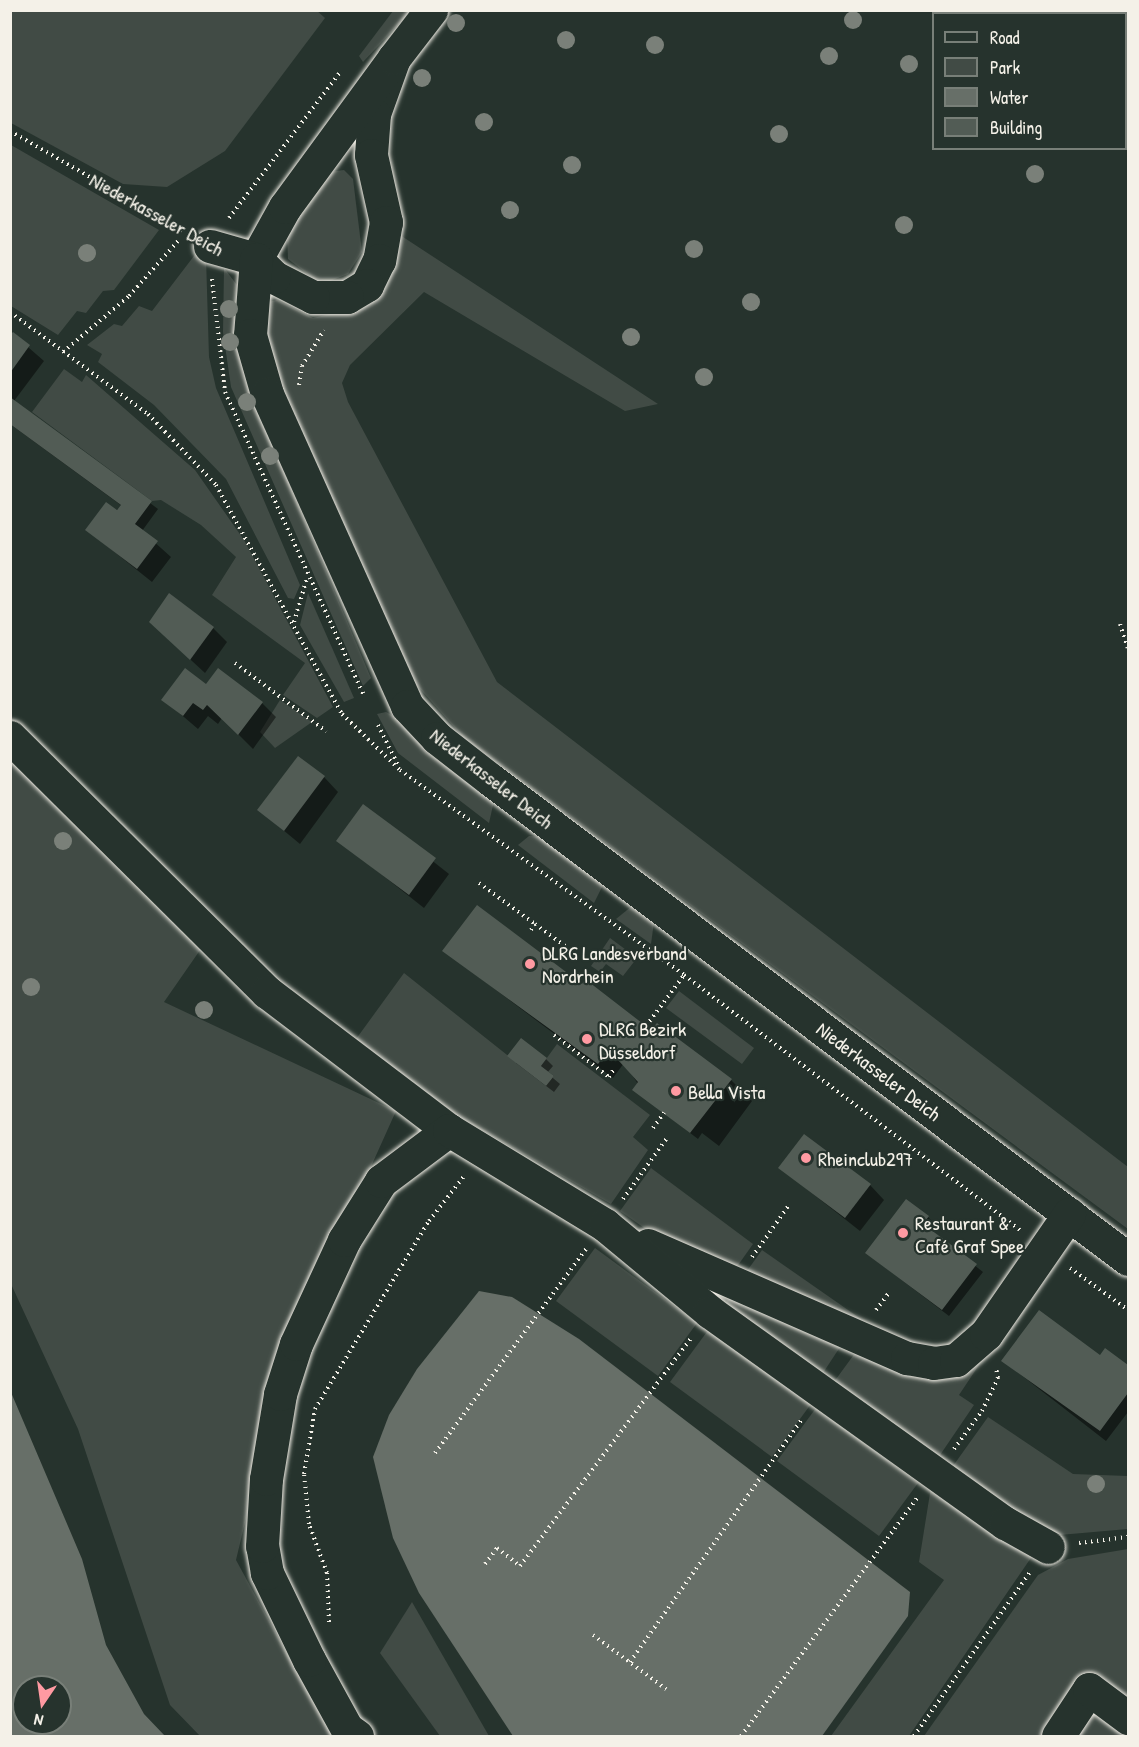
<!DOCTYPE html>
<meta charset="utf-8">
<style>
body{margin:0}
#map{position:relative;width:1139px;height:1747px;overflow:hidden;background:#26332d;font-family:"Patrick Hand",sans-serif}
div>[style]{position:absolute}
.green>*{inset:0;background:#414b45}
.water>*{inset:0;background:#676f68}
.shadow>*{inset:0;background:#0007}
.building>*{inset:0;background:#525c55}
.path>*{height:4px;margin-top:-2px;transform-origin:0;background:repeating-linear-gradient(90deg,#f4f1e8 0 1.5px,transparent 0 6px)}
.roads{filter:drop-shadow(0 0 2px #f4f1e8) drop-shadow(0 0 2px #f4f1e8)}
.minor>*{height:33px;margin:-16.5px;padding:0 16.5px;transform-origin:16.5px;border-radius:16.5px;background:#26332d}
.trees>*{width:18px;height:18px;margin:-9px;border-radius:50%;background:#7a8079}
.dots>*{width:16px;height:16px;translate:-50% -50%;box-sizing:border-box;border:3px solid #26332d;border-radius:50%}
span{translate:-50% -50%;white-space:nowrap;text-align:center;line-height:1.15;-webkit-text-stroke:4.5px #26332d;paint-order:stroke}
.street-label{font-size:20px;color:#f4f1e8}
.poi-label{font-size:20px;color:#f4f1e8}
.left{translate:0 -50%;text-align:left}
.frame{position:absolute;inset:0;border:12px solid #f4f1e8;pointer-events:none}
.legend{position:absolute;left:932px;top:12px;width:195px;height:138px;box-sizing:border-box;background:#26332d;border:2px solid #787f78;margin:0;padding:8px 10px;list-style:none;font-size:18px;color:#f4f1e8}
.legend li{display:flex;align-items:center;gap:12px;height:30px}
.legend b{width:30px;border:2px solid #787f78}
.north{position:absolute;left:12px;top:1675px;width:60px;height:60px;box-sizing:border-box;background:#26332d;border:2px solid #787f78;border-radius:50%;rotate:193deg;font-size:16px;font-weight:700;line-height:24px;text-align:center;color:#f4f1e8}
.north::after{content:'';display:block;margin:auto;width:21px;height:27px;background:#ff9aa2;clip-path:polygon(50% 0,100% 100%,50% 72%,0 100%)}
</style>
<div id="map">
<div class="green">
<div style="clip-path:polygon(316px 10px,325px 18px,225px 151px,167px 187px,123px 184px,11px 123px,11px 11px)"></div>
<div style="clip-path:polygon(393px 11px,411px 11px,363px 62px,359px 56px)"></div>
<div style="clip-path:polygon(11px 145px,159px 230px,114px 290px,103px 291px,86px 313px,77px 311px,58px 335px,11px 306px)"></div>
<div style="clip-path:polygon(344px 170px,353px 179px,362px 252px,348px 274px,330px 281px,314px 279px,288px 259px,287px 234px,329px 172px)"></div>
<div style="clip-path:polygon(400px 235px,658px 404px,625px 411px,424px 292px,350px 365px,342px 383px,348px 402px,497px 682px,1128px 1167px,1128px 1229px,463px 737px,414px 682px,272px 366px,263px 303px,277px 300px,313px 318px,339px 312px)"></div>
<div style="clip-path:polygon(197px 252px,206px 257px,209px 357px,216px 388px,300px 585px,294px 599px,288px 598px,226px 479px,154px 405px,98px 362px,102px 354px,87px 345px,114px 324px,122px 326px,139px 306px,152px 311px)"></div>
<div style="clip-path:polygon(224px 268px,237px 285px,238px 337px,246px 382px,371px 678px,363px 686px,231px 387px,223px 332px)"></div>
<div style="clip-path:polygon(64px 369px,82px 382px,86px 375px,195px 470px,244px 540px,333px 707px,317px 718px,283px 695px,305px 663px,212px 595px,236px 557px,201px 525px,161px 500px,152px 501px,32px 412px)"></div>
<div style="clip-path:polygon(308px 593px,354px 698px,344px 702px,300px 625px)"></div>
<div style="clip-path:polygon(280px 700px,312px 722px,275px 748px,260px 732px)"></div>
<div style="clip-path:polygon(386px 712px,401px 720px,426px 752px,494px 801px,489px 823px,398px 753px,377px 714px)"></div>
<div style="clip-path:polygon(10px 760px,205px 943px,164px 1002px,396px 1111px,284px 1360px,236px 1560px,332px 1736px,200px 1736px,170px 1705px,78px 1429px,11px 1284px)"></div>
<div style="clip-path:polygon(529px 836px,543px 837px,603px 885px,594px 903px,518px 845px)"></div>
<div style="clip-path:polygon(632px 906px,654px 922px,651px 944px,616px 919px)"></div>
<div style="clip-path:polygon(610px 938px,637px 958px,623px 976px,606px 964px,600px 972px,591px 966px)"></div>
<div style="clip-path:polygon(404px 973px,546px 1086px,554px 1076px,541px 1066px,557px 1044px,650px 1115px,633px 1137px,648px 1150px,611px 1204px,447px 1110px,351px 1046px)"></div>
<div style="clip-path:polygon(679px 991px,754px 1048px,742px 1064px,666px 1008px)"></div>
<div style="clip-path:polygon(651px 1168px,753px 1244px,729px 1278px,677px 1251px,620px 1211px)"></div>
<div style="clip-path:polygon(595px 1248px,697px 1323px,658px 1376px,556px 1301px)"></div>
<div style="clip-path:polygon(762px 1250px,861px 1319px,853px 1330px,739px 1282px)"></div>
<div style="clip-path:polygon(731px 1295px,844px 1341px,821px 1376px,723px 1307px)"></div>
<div style="clip-path:polygon(709px 1329px,811px 1404px,772px 1457px,670px 1382px)"></div>
<div style="clip-path:polygon(858px 1349px,947px 1374px,983px 1359px,959px 1395px,974px 1405px,936px 1461px,831px 1386px)"></div>
<div style="clip-path:polygon(816px 1408px,918px 1483px,879px 1536px,777px 1461px)"></div>
<div style="clip-path:polygon(988px 1417px,1073px 1474px,1128px 1476px,1128px 1529px,1048px 1536px,948px 1473px)"></div>
<div style="clip-path:polygon(931px 1487px,1037px 1549px,909px 1736px,831px 1736px,944px 1580px,919px 1562px)"></div>
<div style="clip-path:polygon(1128px 1549px,1128px 1736px,924px 1736px,1038px 1575px,1068px 1559px)"></div>
<div style="clip-path:polygon(412px 1602px,489px 1736px,440px 1736px,380px 1653px)"></div>
</div>
<div class="water">
<div style="clip-path:polygon(479px 1291px,512px 1297px,579px 1339px,910px 1592px,908px 1616px,822px 1736px,513px 1736px,419px 1593px,393px 1538px,373px 1457px,389px 1415px,417px 1369px)"></div>
<div style="clip-path:polygon(evenodd,10px 1390px,82px 1559px,106px 1645px,144px 1714px,165px 1736px,11px 1736px,10px 1390px,24px 1687px,60px 1687px,60px 1723px,24px 1723px,24px 1687px)"></div>
</div>
<div class="shadow">
<div style="clip-path:polygon(13px 334px,44px 361px,14px 401px,158px 509px,142px 531px,171px 557px,152px 582px,87px 530px,122px 506px,10px 424px)"></div>
<div style="clip-path:polygon(213px 628px,227px 642px,205px 673px,165px 636px)"></div>
<div style="clip-path:polygon(207px 686px,262px 703px,276px 717px,253px 749px,222px 718px,218px 724px,208px 716px,198px 729px,163px 699px)"></div>
<div style="clip-path:polygon(324px 777px,338px 792px,300px 844px,259px 810px)"></div>
<div style="clip-path:polygon(363px 806px,449px 874px,424px 908px,338px 840px)"></div>
<div style="clip-path:polygon(444px 951px,582px 986px,731px 1080px,752px 1101px,719px 1146px,702px 1133px,698px 1139px,634px 1090px,638px 1084px,624px 1063px,613px 1078px)"></div>
<div style="clip-path:polygon(546px 1059px,553px 1066px,547px 1073px,560px 1084px,554px 1092px,516px 1063px)"></div>
<div style="clip-path:polygon(780px 1168px,870px 1185px,884px 1200px,860px 1231px)"></div>
<div style="clip-path:polygon(928px 1217px,935px 1224px,930px 1230px,983px 1272px,949px 1316px,874px 1259px)"></div>
<div style="clip-path:polygon(1105px 1350px,1128px 1367px,1128px 1412px,1106px 1441px,1003px 1361px,1100px 1357px)"></div>
</div>
<div class="building">
<div style="clip-path:polygon(13px 332px,30px 345px,10px 373px,10px 335px)"></div>
<div style="clip-path:polygon(10px 397px,152px 501px,135px 524px,158px 541px,137px 569px,85px 530px,106px 502px,117px 510px,121px 505px,10px 424px)"></div>
<div style="clip-path:polygon(169px 593px,214px 627px,190px 660px,149px 622px)"></div>
<div style="clip-path:polygon(185px 668px,206px 684px,218px 668px,263px 702px,238px 735px,207px 705px,203px 710px,193px 703px,183px 716px,161px 700px)"></div>
<div style="clip-path:polygon(298px 756px,325px 776px,284px 831px,257px 810px)"></div>
<div style="clip-path:polygon(363px 804px,436px 858px,409px 895px,336px 841px)"></div>
<div style="clip-path:polygon(477px 905px,582px 984px,585px 979px,651px 1030px,657px 1023px,732px 1079px,690px 1133px,632px 1090px,638px 1082px,609px 1050px,598px 1064px,442px 951px)"></div>
<div style="clip-path:polygon(521px 1038px,547px 1058px,541px 1066px,554px 1076px,546px 1086px,507px 1056px)"></div>
<div style="clip-path:polygon(804px 1134px,871px 1184px,845px 1218px,778px 1168px)"></div>
<div style="clip-path:polygon(906px 1199px,929px 1216px,923px 1224px,977px 1264px,942px 1310px,865px 1253px)"></div>
<div style="clip-path:polygon(1039px 1310px,1100px 1355px,1105px 1348px,1128px 1365px,1128px 1393px,1100px 1431px,1001px 1361px)"></div>
</div>
<div class="path">
<div style="left:10px;top:131px;width:201px;rotate:29.9deg"></div>
<div style="left:229px;top:218px;width:185px;rotate:-52.7deg"></div>
<div style="left:212px;top:279px;width:114px;rotate:83.4deg"></div>
<div style="left:225px;top:392px;width:332px;rotate:65.4deg"></div>
<div style="left:10px;top:312px;width:172px;rotate:36.5deg"></div>
<div style="left:148px;top:414px;width:98px;rotate:46.2deg"></div>
<div style="left:216px;top:485px;width:261px;rotate:61.2deg"></div>
<div style="left:342px;top:714px;width:81px;rotate:44deg"></div>
<div style="left:400px;top:770px;width:350px;rotate:35.8deg"></div>
<div style="left:684px;top:975px;width:423px;rotate:37.2deg"></div>
<div style="left:63px;top:352px;width:87px;rotate:-40.3deg"></div>
<div style="left:129px;top:296px;width:74px;rotate:-48.3deg"></div>
<div style="left:299px;top:385px;width:19px;rotate:-81deg"></div>
<div style="left:302px;top:366px;width:42px;rotate:-58.6deg"></div>
<div style="left:294px;top:622px;width:46px;rotate:-73.5deg"></div>
<div style="left:1120px;top:624px;width:25px;rotate:72deg"></div>
<div style="left:235px;top:663px;width:114px;rotate:36.8deg"></div>
<div style="left:378px;top:725px;width:47px;rotate:63.4deg"></div>
<div style="left:479px;top:883px;width:69px;rotate:36.2deg"></div>
<div style="left:531px;top:930px;width:7px;rotate:-56deg"></div>
<div style="left:535px;top:924px;width:51px;rotate:36.2deg"></div>
<div style="left:646px;top:1026px;width:64px;rotate:-53.3deg"></div>
<div style="left:554px;top:1035px;width:69px;rotate:37.4deg"></div>
<div style="left:609px;top:1077px;width:9px;rotate:-58deg"></div>
<div style="left:653px;top:1128px;width:19px;rotate:-54deg"></div>
<div style="left:623px;top:1199px;width:75px;rotate:-54.2deg"></div>
<div style="left:752px;top:1257px;width:64px;rotate:-54.6deg"></div>
<div style="left:1070px;top:1268px;width:72px;rotate:35.9deg"></div>
<div style="left:876px;top:1310px;width:20px;rotate:-53deg"></div>
<div style="left:954px;top:1449px;width:47px;rotate:-53.6deg"></div>
<div style="left:982px;top:1411px;width:37px;rotate:-64deg"></div>
<div style="left:998px;top:1378px;width:10px;rotate:-101deg"></div>
<div style="left:435px;top:1453px;width:254px;rotate:-53.5deg"></div>
<div style="left:1079px;top:1543px;width:49px;rotate:-7deg"></div>
<div style="left:485px;top:1564px;width:20px;rotate:-53deg"></div>
<div style="left:497px;top:1548px;width:29px;rotate:38deg"></div>
<div style="left:520px;top:1566px;width:286px;rotate:-53.1deg"></div>
<div style="left:329px;top:1622px;width:49px;rotate:-92.3deg"></div>
<div style="left:327px;top:1573px;width:52px;rotate:-110.2deg"></div>
<div style="left:309px;top:1524px;width:50px;rotate:-95.7deg"></div>
<div style="left:304px;top:1474px;width:66px;rotate:-80.4deg"></div>
<div style="left:315px;top:1409px;width:220px;rotate:-58.8deg"></div>
<div style="left:429px;top:1221px;width:58px;rotate:-52deg"></div>
<div style="left:593px;top:1635px;width:91px;rotate:36.5deg"></div>
<div style="left:630px;top:1662px;width:299px;rotate:-54.7deg"></div>
<div style="left:741px;top:1736px;width:296px;rotate:-53.5deg"></div>
<div style="left:914px;top:1736px;width:201px;rotate:-54.7deg"></div>
</div>
<div class="roads">
<div class="minor">
<div style="left:394px;top:58px;width:59px;rotate:109.7deg"></div>
<div style="left:374px;top:114px;width:41px;rotate:94.2deg"></div>
<div style="left:371px;top:155px;width:69px;rotate:77.4deg"></div>
<div style="left:386px;top:222px;width:39px;rotate:100deg"></div>
<div style="left:379px;top:260px;width:28px;rotate:116deg"></div>
<div style="left:367px;top:285px;width:23px;rotate:149deg"></div>
<div style="left:347px;top:297px;width:34px;rotate:180deg"></div>
<div style="left:313px;top:297px;width:44px;rotate:-152.9deg"></div>
<div style="left:274px;top:277px;width:25px;rotate:-135deg"></div>
<div style="left:256px;top:259px;width:60px;rotate:-60.9deg"></div>
<div style="left:285px;top:207px;width:185px;rotate:-53.8deg"></div>
<div style="left:394px;top:58px;width:61px;rotate:-52.4deg"></div>
<div style="left:210px;top:246px;width:48px;rotate:15.8deg"></div>
<div style="left:256px;top:259px;width:76px;rotate:94.5deg"></div>
<div style="left:250px;top:335px;width:61px;rotate:73.9deg"></div>
<div style="left:267px;top:394px;width:342px;rotate:65.8deg"></div>
<div style="left:407px;top:706px;width:44px;rotate:46.8deg"></div>
<div style="left:437px;top:738px;width:68px;rotate:37.9deg"></div>
<div style="left:491px;top:780px;width:797px;rotate:36.94deg"></div>
<div style="left:10px;top:737px;width:362px;rotate:44.8deg"></div>
<div style="left:267px;top:992px;width:228px;rotate:37.2deg"></div>
<div style="left:648px;top:1245px;width:283px;rotate:23.6deg"></div>
<div style="left:907px;top:1358px;width:27px;rotate:10deg"></div>
<div style="left:934px;top:1363px;width:22px;rotate:-8deg"></div>
<div style="left:956px;top:1360px;width:40px;rotate:-41deg"></div>
<div style="left:986px;top:1334px;width:146px;rotate:-55.3deg"></div>
<div style="left:357px;top:1736px;width:12px;rotate:-145deg"></div>
<div style="left:347px;top:1729px;width:79px;rotate:-118.8deg"></div>
<div style="left:309px;top:1660px;width:97px;rotate:-115.8deg"></div>
<div style="left:267px;top:1573px;width:27px;rotate:-100deg"></div>
<div style="left:262px;top:1546px;width:67px;rotate:-86.6deg"></div>
<div style="left:266px;top:1479px;width:86px;rotate:-80.6deg"></div>
<div style="left:280px;top:1394px;width:52px;rotate:-72.3deg"></div>
<div style="left:296px;top:1344px;width:115px;rotate:-65.2deg"></div>
<div style="left:344px;top:1240px;width:70px;rotate:-57.9deg"></div>
<div style="left:381px;top:1181px;width:85px;rotate:-36.9deg"></div>
<div style="left:449px;top:1130px;width:183px;rotate:31.3deg"></div>
<div style="left:605px;top:1225px;width:136px;rotate:39.6deg"></div>
<div style="left:710px;top:1312px;width:363px;rotate:35.6deg"></div>
<div style="left:1005px;top:1523px;width:49px;rotate:29.2deg"></div>
<div style="left:1058px;top:1736px;width:56px;rotate:-56.6deg"></div>
<div style="left:1089px;top:1689px;width:49px;rotate:36.6deg"></div>
</div>
</div>
<div class="trees">
<div style="left:853px;top:20px"></div>
<div style="left:456px;top:23px"></div>
<div style="left:566px;top:40px"></div>
<div style="left:655px;top:45px"></div>
<div style="left:829px;top:56px"></div>
<div style="left:909px;top:64px"></div>
<div style="left:422px;top:78px"></div>
<div style="left:484px;top:122px"></div>
<div style="left:779px;top:134px"></div>
<div style="left:572px;top:165px"></div>
<div style="left:1035px;top:174px"></div>
<div style="left:510px;top:210px"></div>
<div style="left:904px;top:225px"></div>
<div style="left:694px;top:249px"></div>
<div style="left:87px;top:253px"></div>
<div style="left:751px;top:302px"></div>
<div style="left:229px;top:309px"></div>
<div style="left:631px;top:337px"></div>
<div style="left:230px;top:342px"></div>
<div style="left:704px;top:377px"></div>
<div style="left:247px;top:402px"></div>
<div style="left:270px;top:456px"></div>
<div style="left:63px;top:841px"></div>
<div style="left:31px;top:987px"></div>
<div style="left:204px;top:1010px"></div>
<div style="left:1096px;top:1484px"></div>
</div>
<div class="dots">
<div style="left:530px;top:964px;background:#ff9aa2"></div>
<div style="left:587px;top:1039px;background:#ff9aa2"></div>
<div style="left:676px;top:1091px;background:#ff9aa2"></div>
<div style="left:806px;top:1158px;background:#ff9aa2"></div>
<div style="left:903px;top:1233px;background:#ff9aa2"></div>
</div>
<div class="street-label">
<span style="left:157px;top:214px;rotate:29deg">Niederkasseler Deich</span>
<span style="left:492px;top:778px;rotate:38deg">Niederkasseler Deich</span>
<span style="left:879px;top:1071px;rotate:37deg">Niederkasseler Deich</span>
</div>
<div class="poi-label">
<span class="left" style="left:542px;top:964px">DLRG Landesverband<br>Nordrhein</span>
<span class="left" style="left:599px;top:1040px">DLRG Bezirk<br>Düsseldorf</span>
<span class="left" style="left:688px;top:1091px">Bella Vista</span>
<span class="left" style="left:818px;top:1158px">Rheinclub297</span>
<span class="left" style="left:915px;top:1234px">Restaurant &amp;<br>Café Graf Spee</span>
</div>
<div class="frame"></div>
<ul class="legend">
<li><b style="height:8px;background:#26332d"></b>Road</li>
<li><b style="height:16px;background:#414b45"></b>Park</li>
<li><b style="height:16px;background:#676f68"></b>Water</li>
<li><b style="height:16px;background:#525c55"></b>Building</li>
</ul>
<div class="north">N</div>
</div>
